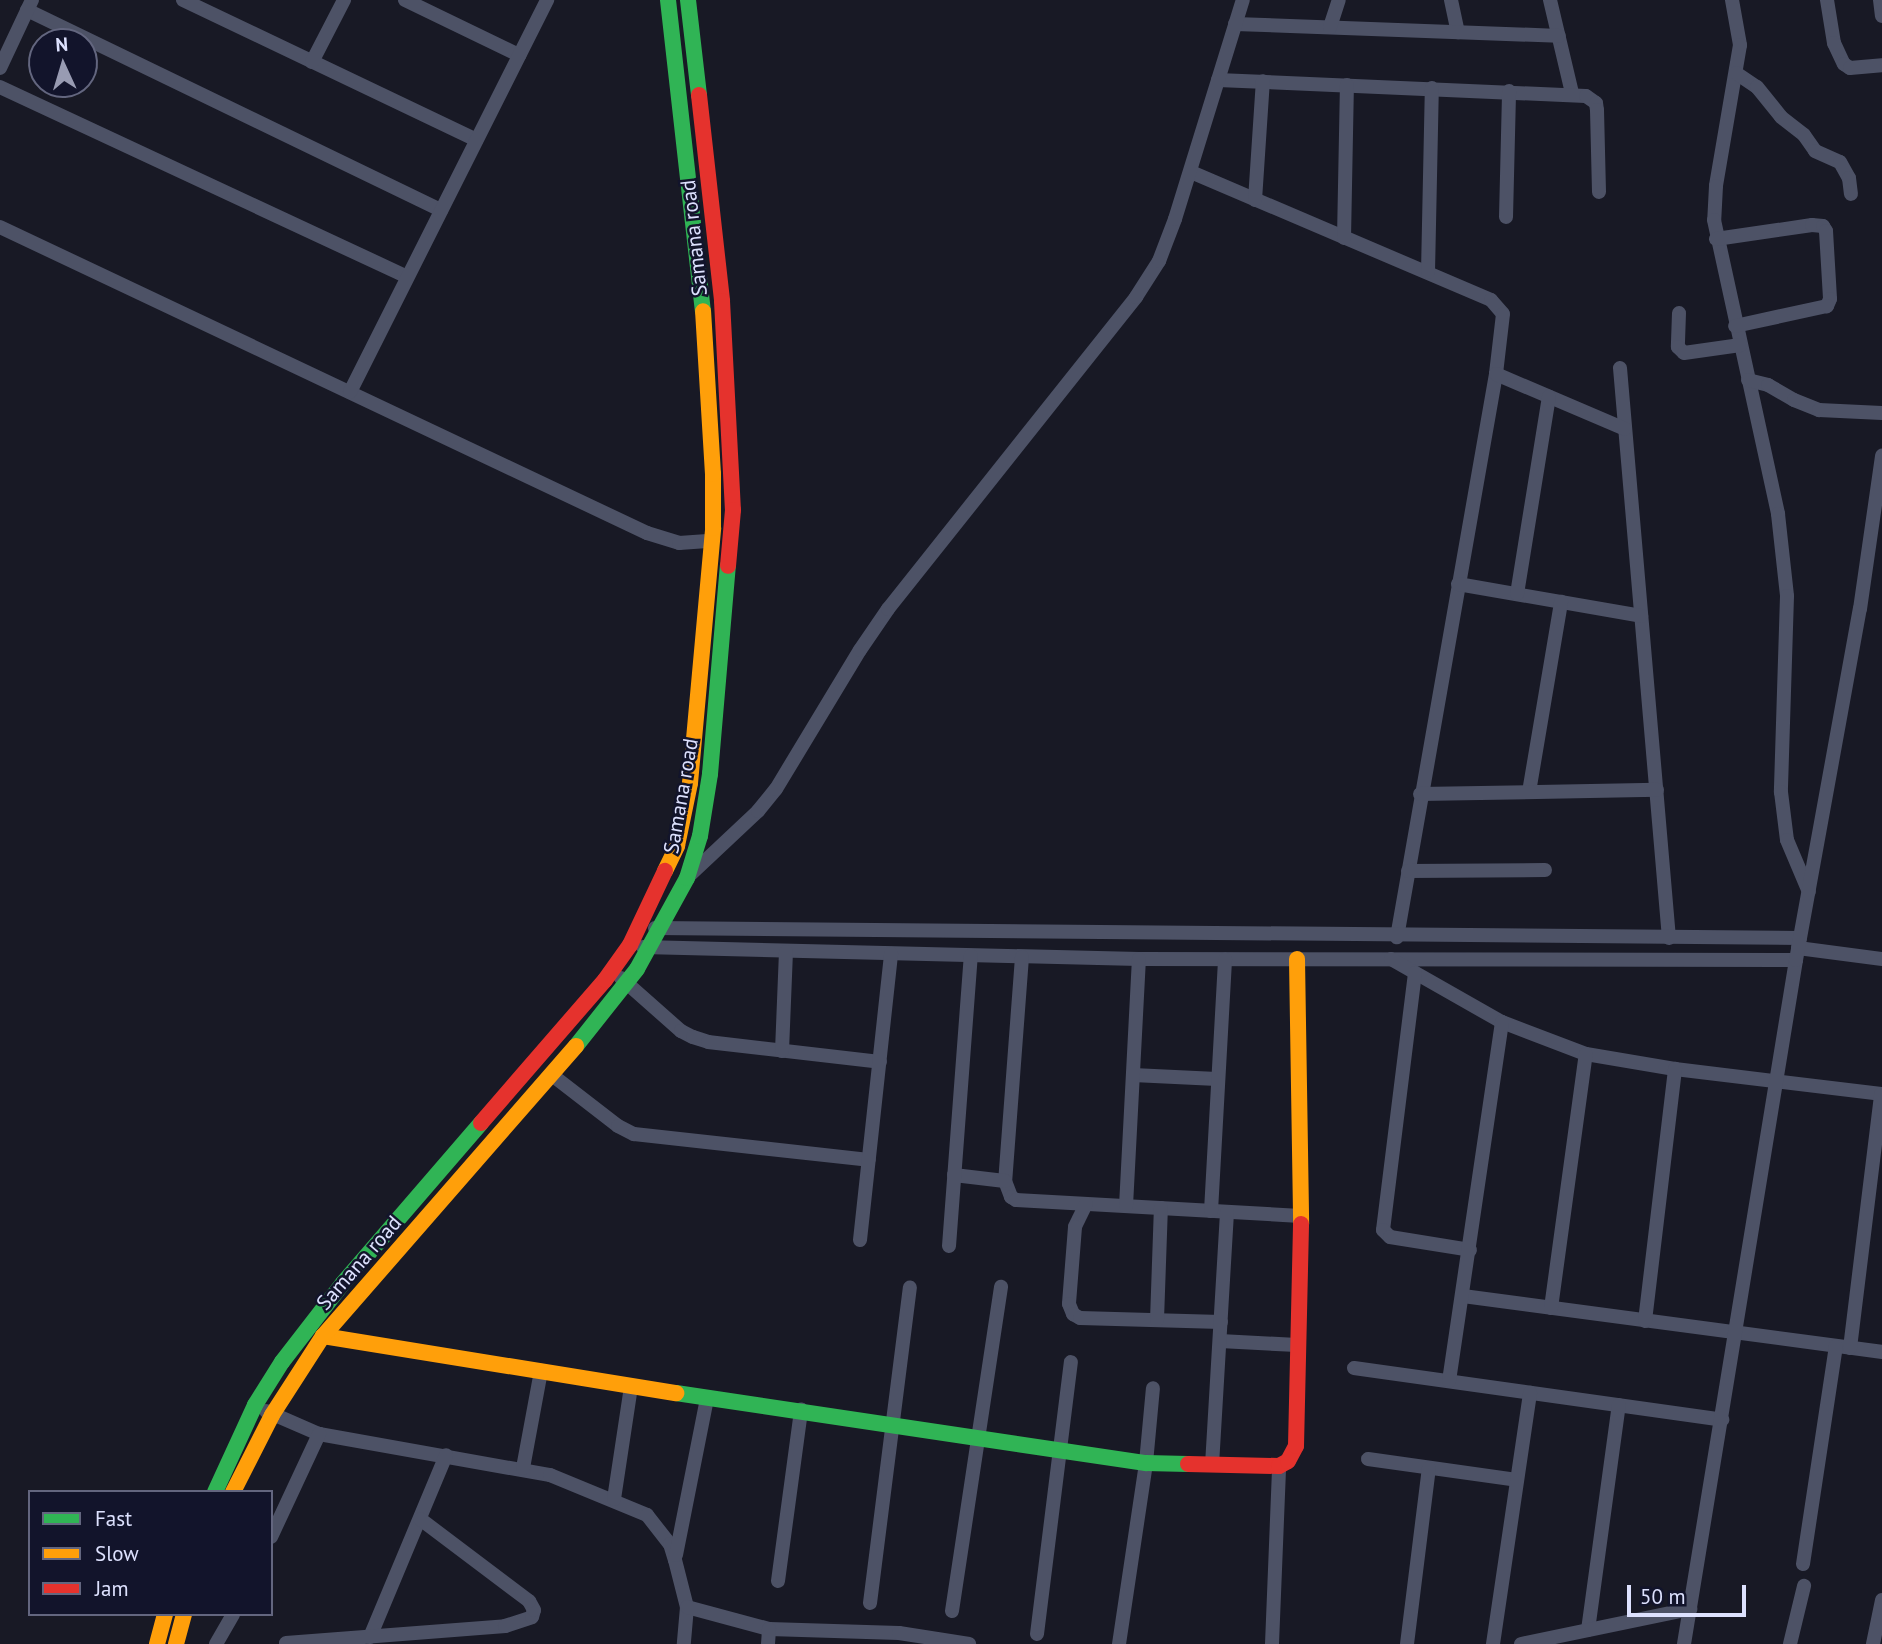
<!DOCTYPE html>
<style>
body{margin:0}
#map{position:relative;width:1882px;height:1644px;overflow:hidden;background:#181925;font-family:"PT Sans",sans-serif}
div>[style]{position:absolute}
.street>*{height:14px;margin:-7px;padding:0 7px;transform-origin:7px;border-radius:7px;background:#4d5266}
.fast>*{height:16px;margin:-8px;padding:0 8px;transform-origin:8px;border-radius:8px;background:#30b455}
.slow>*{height:16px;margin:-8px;padding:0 8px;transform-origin:8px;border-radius:8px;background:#ff9f0a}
.jam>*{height:16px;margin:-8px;padding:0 8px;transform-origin:8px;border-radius:8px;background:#e5322d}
span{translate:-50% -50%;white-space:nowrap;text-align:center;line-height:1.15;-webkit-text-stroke:5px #12142b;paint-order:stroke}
.street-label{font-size:21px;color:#dde1fe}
.legend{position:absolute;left:28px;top:1490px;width:245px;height:126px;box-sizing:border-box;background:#12142b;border:2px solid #63667f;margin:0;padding:9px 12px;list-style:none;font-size:21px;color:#dde1fe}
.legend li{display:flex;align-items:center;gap:14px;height:35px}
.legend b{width:35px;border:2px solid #63667f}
.north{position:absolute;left:28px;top:28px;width:70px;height:70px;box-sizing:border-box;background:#12142b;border:2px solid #63667f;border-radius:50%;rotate:356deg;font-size:19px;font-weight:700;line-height:28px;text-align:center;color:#dde1fe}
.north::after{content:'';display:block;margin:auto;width:24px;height:32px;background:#989bb2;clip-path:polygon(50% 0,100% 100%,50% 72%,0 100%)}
.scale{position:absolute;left:1627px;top:1585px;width:119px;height:32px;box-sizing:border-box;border:4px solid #dde1fe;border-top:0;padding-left:9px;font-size:21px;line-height:24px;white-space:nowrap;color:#dde1fe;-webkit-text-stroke:5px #12142b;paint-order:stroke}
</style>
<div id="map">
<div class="street">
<div style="left:183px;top:0;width:325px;rotate:25.5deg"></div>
<div style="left:405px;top:0;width:127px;rotate:25.8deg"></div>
<div style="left:1451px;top:0;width:33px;rotate:78deg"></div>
<div style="left:1550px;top:0;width:96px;rotate:76.7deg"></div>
<div style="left:1732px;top:0;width:46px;rotate:79.9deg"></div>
<div style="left:1740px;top:45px;width:143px;rotate:99.7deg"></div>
<div style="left:1716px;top:186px;width:34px;rotate:93deg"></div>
<div style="left:1714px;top:220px;width:301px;rotate:77.7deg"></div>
<div style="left:1778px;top:514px;width:82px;rotate:83.7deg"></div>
<div style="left:1787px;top:596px;width:196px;rotate:91.8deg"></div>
<div style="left:1781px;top:792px;width:48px;rotate:82.9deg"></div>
<div style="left:1787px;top:840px;width:56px;rotate:67.1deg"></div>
<div style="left:1827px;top:0;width:44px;rotate:80.8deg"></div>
<div style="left:1834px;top:43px;width:23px;rotate:65deg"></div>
<div style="left:1844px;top:64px;width:7px;rotate:34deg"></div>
<div style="left:1850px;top:68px;width:32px;rotate:-5deg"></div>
<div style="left:1880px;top:0;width:16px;rotate:83deg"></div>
<div style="left:27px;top:10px;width:460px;rotate:25.8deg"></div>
<div style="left:1235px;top:24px;width:324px;rotate:2.1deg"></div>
<div style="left:1330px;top:27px;width:28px;rotate:-72deg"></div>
<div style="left:312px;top:62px;width:70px;rotate:-62.7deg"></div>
<div style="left:0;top:68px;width:75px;rotate:-64.8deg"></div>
<div style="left:1736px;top:73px;width:25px;rotate:34deg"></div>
<div style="left:1757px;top:87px;width:38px;rotate:51deg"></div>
<div style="left:1781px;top:117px;width:29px;rotate:38deg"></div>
<div style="left:1804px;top:135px;width:19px;rotate:55deg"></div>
<div style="left:1815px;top:151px;width:27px;rotate:24deg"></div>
<div style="left:1840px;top:162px;width:18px;rotate:61deg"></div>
<div style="left:1849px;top:178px;width:16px;rotate:83deg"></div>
<div style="left:1218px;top:80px;width:368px;rotate:2.5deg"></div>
<div style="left:1586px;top:96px;width:12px;rotate:35deg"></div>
<div style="left:1596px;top:103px;width:7px;rotate:82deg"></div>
<div style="left:1597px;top:110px;width:82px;rotate:88.6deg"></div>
<div style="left:0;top:87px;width:449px;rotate:25deg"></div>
<div style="left:1191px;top:172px;width:326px;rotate:23.1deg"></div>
<div style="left:1491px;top:300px;width:18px;rotate:49deg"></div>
<div style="left:1503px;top:314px;width:60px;rotate:96.7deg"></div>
<div style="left:1496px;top:374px;width:572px;rotate:99.97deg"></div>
<div style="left:1255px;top:200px;width:119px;rotate:-86.2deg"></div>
<div style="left:1506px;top:217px;width:126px;rotate:-88.6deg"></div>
<div style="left:0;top:227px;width:716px;rotate:25.31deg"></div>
<div style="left:647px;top:533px;width:34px;rotate:17deg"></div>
<div style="left:679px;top:543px;width:32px;rotate:-4deg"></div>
<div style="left:1344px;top:238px;width:153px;rotate:-88.9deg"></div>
<div style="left:1716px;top:239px;width:97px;rotate:-8.3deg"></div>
<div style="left:1812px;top:225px;width:11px;rotate:5deg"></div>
<div style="left:1823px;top:226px;width:6px;rotate:59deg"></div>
<div style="left:1826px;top:231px;width:68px;rotate:86.6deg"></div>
<div style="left:1830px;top:299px;width:8px;rotate:113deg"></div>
<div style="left:1827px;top:306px;width:94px;rotate:167.7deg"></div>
<div style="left:1428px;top:272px;width:184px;rotate:-88.8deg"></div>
<div style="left:1679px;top:313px;width:34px;rotate:92deg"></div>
<div style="left:1678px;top:347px;width:8px;rotate:45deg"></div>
<div style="left:1684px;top:353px;width:57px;rotate:-8.1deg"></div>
<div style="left:1620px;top:368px;width:572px;rotate:85.09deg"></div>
<div style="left:1496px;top:374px;width:140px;rotate:23.1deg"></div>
<div style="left:1748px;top:380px;width:21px;rotate:14deg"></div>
<div style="left:1768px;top:385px;width:30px;rotate:30deg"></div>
<div style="left:1794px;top:400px;width:27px;rotate:22deg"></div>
<div style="left:1819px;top:410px;width:63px;rotate:2.7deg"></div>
<div style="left:350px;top:392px;width:439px;rotate:-63.3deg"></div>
<div style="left:1458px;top:584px;width:186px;rotate:9.9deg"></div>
<div style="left:1517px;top:594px;width:200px;rotate:-80.8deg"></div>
<div style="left:1529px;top:792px;width:193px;rotate:-80.4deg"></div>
<div style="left:1420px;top:794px;width:237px;rotate:-1deg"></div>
<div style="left:1408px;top:871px;width:137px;rotate:-0.4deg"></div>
<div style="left:691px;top:874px;width:92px;rotate:-43.2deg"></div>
<div style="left:758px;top:811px;width:28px;rotate:-51deg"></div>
<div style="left:776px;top:789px;width:162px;rotate:-58.9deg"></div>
<div style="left:860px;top:650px;width:50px;rotate:-55.7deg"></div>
<div style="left:888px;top:609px;width:399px;rotate:-51.5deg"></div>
<div style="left:1136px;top:297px;width:43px;rotate:-57.4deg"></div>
<div style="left:1159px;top:261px;width:45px;rotate:-69.1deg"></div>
<div style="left:1175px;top:219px;width:229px;rotate:-72.8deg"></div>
<div style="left:655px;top:928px;width:1145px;rotate:0.5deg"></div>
<div style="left:643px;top:947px;width:496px;rotate:1.4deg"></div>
<div style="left:1139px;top:959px;width:657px;rotate:0.09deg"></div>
<div style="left:1798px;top:948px;width:85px;rotate:7.5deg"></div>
<div style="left:1022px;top:957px;width:225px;rotate:94.3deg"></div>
<div style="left:1005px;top:1181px;width:17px;rotate:69deg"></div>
<div style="left:1011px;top:1197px;width:6px;rotate:31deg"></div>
<div style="left:1016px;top:1200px;width:285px;rotate:3.2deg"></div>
<div style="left:1391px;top:959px;width:128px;rotate:29.6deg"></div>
<div style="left:1502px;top:1022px;width:90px;rotate:20.9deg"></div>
<div style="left:1586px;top:1054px;width:90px;rotate:9.6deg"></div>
<div style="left:1675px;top:1069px;width:209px;rotate:6.9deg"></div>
<div style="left:1415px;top:973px;width:259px;rotate:97.1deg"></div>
<div style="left:1383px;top:1230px;width:10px;rotate:45deg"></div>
<div style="left:1390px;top:1237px;width:81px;rotate:9.2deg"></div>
<div style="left:621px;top:978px;width:80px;rotate:41.5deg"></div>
<div style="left:681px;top:1031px;width:13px;rotate:27deg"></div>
<div style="left:693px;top:1037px;width:16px;rotate:18deg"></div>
<div style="left:708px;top:1042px;width:173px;rotate:6.6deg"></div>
<div style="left:782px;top:1051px;width:99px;rotate:-87.7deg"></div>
<div style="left:552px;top:1075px;width:83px;rotate:37.7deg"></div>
<div style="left:618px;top:1126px;width:18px;rotate:27deg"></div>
<div style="left:634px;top:1134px;width:236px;rotate:6.3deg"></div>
<div style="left:1133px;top:1075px;width:84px;rotate:2.7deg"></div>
<div style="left:954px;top:1175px;width:51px;rotate:6.7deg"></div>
<div style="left:1086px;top:1204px;width:25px;rotate:116deg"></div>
<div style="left:1075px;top:1227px;width:77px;rotate:94.5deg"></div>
<div style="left:1069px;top:1304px;width:11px;rotate:68deg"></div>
<div style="left:1073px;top:1314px;width:8px;rotate:30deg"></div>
<div style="left:1080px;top:1318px;width:141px;rotate:1.6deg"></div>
<div style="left:1126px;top:1206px;width:247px;rotate:-87deg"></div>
<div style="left:1211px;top:1211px;width:252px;rotate:-86.8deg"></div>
<div style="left:860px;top:1240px;width:288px;rotate:-83.8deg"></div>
<div style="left:949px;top:1246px;width:291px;rotate:-85.7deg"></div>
<div style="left:1463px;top:1296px;width:423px;rotate:7.6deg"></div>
<div style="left:1551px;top:1308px;width:256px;rotate:-82.2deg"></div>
<div style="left:1157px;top:1320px;width:112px;rotate:-88deg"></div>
<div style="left:1645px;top:1321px;width:254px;rotate:-83.2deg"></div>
<div style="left:1220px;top:1341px;width:77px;rotate:3deg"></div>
<div style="left:1850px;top:1348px;width:256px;rotate:-83deg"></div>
<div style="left:1354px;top:1368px;width:372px;rotate:8deg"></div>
<div style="left:1449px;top:1381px;width:363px;rotate:-81.6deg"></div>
<div style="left:266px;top:1411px;width:58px;rotate:23.5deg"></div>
<div style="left:319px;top:1434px;width:235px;rotate:10.1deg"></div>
<div style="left:550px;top:1475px;width:105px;rotate:22.4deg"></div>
<div style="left:647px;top:1515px;width:37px;rotate:52deg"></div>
<div style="left:670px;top:1544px;width:17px;rotate:73deg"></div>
<div style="left:675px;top:1560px;width:49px;rotate:75.7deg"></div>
<div style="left:687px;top:1607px;width:37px;rotate:95deg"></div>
<div style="left:1368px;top:1459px;width:150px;rotate:8deg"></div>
<div style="left:1212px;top:1465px;width:253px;rotate:-86.6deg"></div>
<div style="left:523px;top:1468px;width:99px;rotate:-79.5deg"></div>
<div style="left:614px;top:1499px;width:114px;rotate:-81.4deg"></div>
<div style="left:271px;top:1537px;width:114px;rotate:-65deg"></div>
<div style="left:676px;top:1555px;width:160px;rotate:-78.8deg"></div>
<div style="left:1803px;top:1564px;width:220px;rotate:-81.4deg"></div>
<div style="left:778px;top:1581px;width:173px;rotate:-82.3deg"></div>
<div style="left:870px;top:1603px;width:318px;rotate:-82.8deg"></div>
<div style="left:687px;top:1607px;width:85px;rotate:15deg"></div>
<div style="left:769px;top:1629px;width:130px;rotate:1.8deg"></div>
<div style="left:899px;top:1633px;width:71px;rotate:8.9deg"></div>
<div style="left:952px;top:1611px;width:328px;rotate:-81.4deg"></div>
<div style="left:1588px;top:1630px;width:227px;rotate:-82.2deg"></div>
<div style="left:1037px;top:1634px;width:274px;rotate:-82.9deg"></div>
<div style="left:370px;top:1637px;width:197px;rotate:-67.3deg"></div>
<div style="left:286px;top:1643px;width:220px;rotate:-4.4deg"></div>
<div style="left:505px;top:1626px;width:28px;rotate:-18deg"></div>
<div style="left:532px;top:1617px;width:7px;rotate:-74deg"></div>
<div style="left:534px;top:1610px;width:10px;rotate:-119deg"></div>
<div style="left:529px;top:1601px;width:136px;rotate:-143deg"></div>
<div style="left:216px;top:1644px;width:34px;rotate:-60deg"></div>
<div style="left:768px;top:1644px;width:15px;rotate:-86deg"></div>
<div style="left:1119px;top:1644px;width:183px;rotate:-81.5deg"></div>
<div style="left:1146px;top:1463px;width:75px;rotate:-84.7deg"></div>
<div style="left:1272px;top:1644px;width:178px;rotate:-87.7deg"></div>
<div style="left:1407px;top:1644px;width:177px;rotate:-82.9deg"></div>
<div style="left:1493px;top:1644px;width:254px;rotate:-81.6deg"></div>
<div style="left:1521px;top:1644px;width:173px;rotate:-11.7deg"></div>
<div style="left:1684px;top:1644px;width:693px;rotate:-80.7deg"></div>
<div style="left:1796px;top:960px;width:357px;rotate:-79.7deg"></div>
<div style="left:1860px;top:609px;width:155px;rotate:-81.8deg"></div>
<div style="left:1790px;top:1644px;width:60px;rotate:-76.4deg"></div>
<div style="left:1873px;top:1644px;width:45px;rotate:-78.4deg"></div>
</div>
<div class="fast">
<div style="left:668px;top:0;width:313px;rotate:83.6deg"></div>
<div style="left:688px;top:0;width:96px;rotate:83.4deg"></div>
<div style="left:576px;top:1046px;width:98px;rotate:-51.6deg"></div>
<div style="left:637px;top:969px;width:104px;rotate:-61.2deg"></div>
<div style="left:687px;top:878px;width:44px;rotate:-72.8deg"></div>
<div style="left:700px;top:836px;width:63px;rotate:-80.8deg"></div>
<div style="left:710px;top:774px;width:209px;rotate:-85.1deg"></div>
<div style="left:676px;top:1393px;width:475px;rotate:8.5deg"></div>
<div style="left:1146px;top:1463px;width:42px;rotate:1.4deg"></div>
<div style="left:215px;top:1492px;width:96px;rotate:-65.3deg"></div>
<div style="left:255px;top:1405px;width:51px;rotate:-57.9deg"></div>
<div style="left:282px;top:1362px;width:100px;rotate:-52.3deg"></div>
<div style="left:343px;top:1283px;width:211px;rotate:-49.2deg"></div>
</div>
<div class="slow">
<div style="left:665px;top:871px;width:28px;rotate:-64deg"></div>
<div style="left:677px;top:846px;width:64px;rotate:-78.3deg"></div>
<div style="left:690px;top:783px;width:256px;rotate:-84.8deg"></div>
<div style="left:713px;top:528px;width:54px;rotate:-90deg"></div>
<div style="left:713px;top:474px;width:163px;rotate:-93.5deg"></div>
<div style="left:1297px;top:959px;width:265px;rotate:89.1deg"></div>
<div style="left:323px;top:1336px;width:358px;rotate:9.2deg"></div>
<div style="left:233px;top:1492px;width:86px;rotate:-63.1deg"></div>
<div style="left:272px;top:1415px;width:94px;rotate:-57.2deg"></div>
<div style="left:323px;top:1336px;width:385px;rotate:-48.9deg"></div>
<div style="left:157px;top:1644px;width:31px;rotate:-75deg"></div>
<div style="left:176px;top:1644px;width:31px;rotate:-75deg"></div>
</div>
<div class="jam">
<div style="left:699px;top:95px;width:207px;rotate:83.6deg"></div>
<div style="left:722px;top:301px;width:209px;rotate:87deg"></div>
<div style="left:733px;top:510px;width:56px;rotate:95.1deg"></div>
<div style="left:481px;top:1123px;width:189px;rotate:-49.1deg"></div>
<div style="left:605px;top:980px;width:43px;rotate:-54.5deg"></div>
<div style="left:630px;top:945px;width:82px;rotate:-64.7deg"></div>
<div style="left:1188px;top:1464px;width:91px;rotate:1.3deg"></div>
<div style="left:1279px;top:1466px;width:10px;rotate:-29deg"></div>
<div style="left:1288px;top:1461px;width:17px;rotate:-62deg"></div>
<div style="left:1296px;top:1446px;width:222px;rotate:-88.7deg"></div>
</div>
<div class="street-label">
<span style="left:694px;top:238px;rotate:-96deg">Samana road</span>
<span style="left:681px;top:796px;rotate:-80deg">Samana road</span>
<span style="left:359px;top:1263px;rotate:-49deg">Samana road</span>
</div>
<ul class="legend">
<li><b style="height:9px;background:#30b455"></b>Fast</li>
<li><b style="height:9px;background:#ff9f0a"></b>Slow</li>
<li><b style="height:9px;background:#e5322d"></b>Jam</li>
</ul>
<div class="north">N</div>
<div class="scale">50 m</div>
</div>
